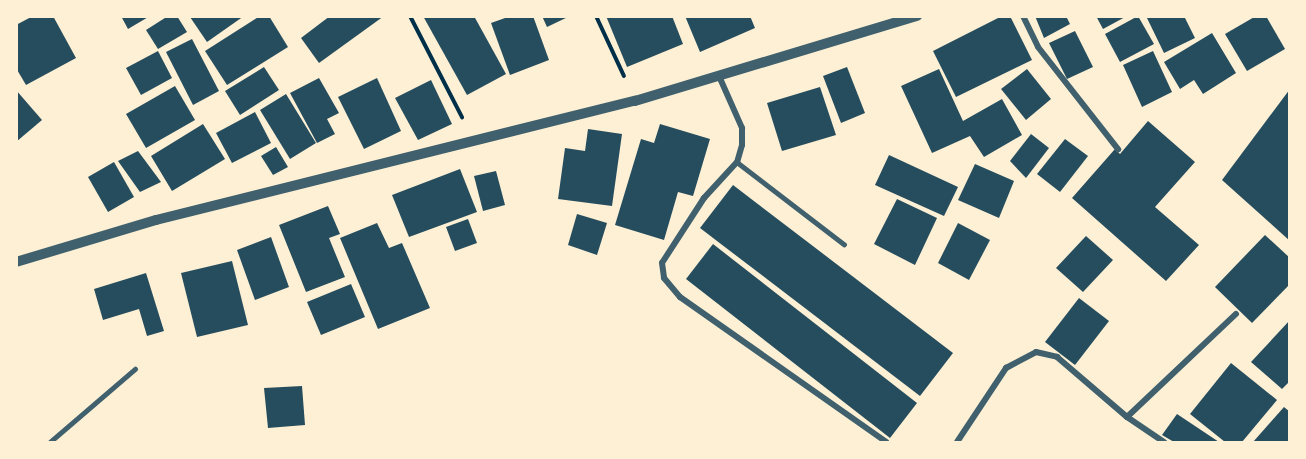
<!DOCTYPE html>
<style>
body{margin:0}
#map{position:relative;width:1306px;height:459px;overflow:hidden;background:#fdf0d5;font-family:Lato,sans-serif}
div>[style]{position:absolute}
.building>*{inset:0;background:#264d5e}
.path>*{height:4px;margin:-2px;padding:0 2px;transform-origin:2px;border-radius:2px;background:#003049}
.service>*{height:4.5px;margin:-2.25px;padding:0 2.25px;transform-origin:2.25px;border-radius:2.25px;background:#3f606c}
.minor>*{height:6px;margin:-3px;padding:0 3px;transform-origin:3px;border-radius:3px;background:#3f606c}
.tertiary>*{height:10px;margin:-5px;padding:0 5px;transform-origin:5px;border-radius:5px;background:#3f606c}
span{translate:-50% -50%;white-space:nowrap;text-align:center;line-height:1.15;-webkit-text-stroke:5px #fdf0d5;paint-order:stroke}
.frame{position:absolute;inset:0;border:18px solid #fdf0d5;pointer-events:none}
</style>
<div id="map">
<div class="building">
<div style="clip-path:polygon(33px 16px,53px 16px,76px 58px,26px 85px,16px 68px,16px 25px)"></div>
<div style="clip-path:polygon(121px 16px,150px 16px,128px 29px)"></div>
<div style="clip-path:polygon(168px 16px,177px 16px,187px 32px,158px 49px,146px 30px)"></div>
<div style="clip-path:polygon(244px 16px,207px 42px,190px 17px,191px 16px)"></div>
<div style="clip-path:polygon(260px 16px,269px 16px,288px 47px,227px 85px,205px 51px)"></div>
<div style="clip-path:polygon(330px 16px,384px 16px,319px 63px,301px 38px)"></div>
<div style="clip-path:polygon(423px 16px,474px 16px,506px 74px,467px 95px)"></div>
<div style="clip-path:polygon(511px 16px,533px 16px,549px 60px,510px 75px,491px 23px)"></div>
<div style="clip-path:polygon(542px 16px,570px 16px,547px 27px)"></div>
<div style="clip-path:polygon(606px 16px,672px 16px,683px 44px,627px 67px)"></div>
<div style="clip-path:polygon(685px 16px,750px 16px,755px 28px,700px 52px)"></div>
<div style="clip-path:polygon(1002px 16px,1010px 16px,1032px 60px,956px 97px,933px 51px)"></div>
<div style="clip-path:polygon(1035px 16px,1066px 16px,1070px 24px,1044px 38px)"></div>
<div style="clip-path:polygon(1096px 16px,1127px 16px,1103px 29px)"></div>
<div style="clip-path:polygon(1138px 16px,1154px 44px,1120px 62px,1105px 34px)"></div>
<div style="clip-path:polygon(1146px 16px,1184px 16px,1195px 38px,1164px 53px)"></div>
<div style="clip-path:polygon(1256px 16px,1266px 16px,1285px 49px,1247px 71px,1225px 34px)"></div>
<div style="clip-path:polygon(1075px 31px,1093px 67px,1067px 79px,1049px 43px)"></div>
<div style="clip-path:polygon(1212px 33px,1236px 73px,1203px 94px,1194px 80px,1180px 89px,1164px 62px)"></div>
<div style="clip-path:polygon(192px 39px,219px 91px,193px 105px,166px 52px)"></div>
<div style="clip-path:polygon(158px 51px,172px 78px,141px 95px,126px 68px)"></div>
<div style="clip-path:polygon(1153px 51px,1172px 92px,1142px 107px,1123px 65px)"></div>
<div style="clip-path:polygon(264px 67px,279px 90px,240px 115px,225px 91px)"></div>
<div style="clip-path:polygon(847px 67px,865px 113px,841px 123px,823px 76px)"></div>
<div style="clip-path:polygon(939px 69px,963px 121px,1002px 99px,1022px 135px,984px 157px,970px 136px,932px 153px,901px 86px)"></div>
<div style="clip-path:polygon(1027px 69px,1051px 99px,1026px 120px,1001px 89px)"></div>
<div style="clip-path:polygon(319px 78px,339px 113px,327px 119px,335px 134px,317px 143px,290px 93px)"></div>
<div style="clip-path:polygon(377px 78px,401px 131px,364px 149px,338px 97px)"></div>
<div style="clip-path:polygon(431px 80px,452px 124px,418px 140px,395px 98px)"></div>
<div style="clip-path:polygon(175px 86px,195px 120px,146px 148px,126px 114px)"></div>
<div style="clip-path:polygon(820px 87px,836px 135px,782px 151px,767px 103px)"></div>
<div style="clip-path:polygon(1290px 89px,1290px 241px,1222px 180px)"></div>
<div style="clip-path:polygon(16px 90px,42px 120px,16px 142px)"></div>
<div style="clip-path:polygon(286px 94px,316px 143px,290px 159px,260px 110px)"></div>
<div style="clip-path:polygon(255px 112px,271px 143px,232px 163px,216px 133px)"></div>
<div style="clip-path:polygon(1148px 121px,1195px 162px,1155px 207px,1199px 245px,1166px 281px,1072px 198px,1115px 149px,1120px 154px)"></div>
<div style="clip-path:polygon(203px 124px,225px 159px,172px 191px,151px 156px)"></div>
<div style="clip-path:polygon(660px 124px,710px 139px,693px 196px,678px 192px,664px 240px,615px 225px,641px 139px,654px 143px)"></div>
<div style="clip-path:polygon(588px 129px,622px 134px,612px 206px,558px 199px,565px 148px,585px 151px)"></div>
<div style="clip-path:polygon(1031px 134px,1049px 148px,1026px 178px,1010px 161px)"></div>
<div style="clip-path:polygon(1065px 139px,1088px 156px,1060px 192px,1037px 174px)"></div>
<div style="clip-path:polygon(276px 147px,288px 167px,273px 175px,261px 156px)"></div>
<div style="clip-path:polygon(138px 151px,161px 182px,140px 192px,118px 161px)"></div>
<div style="clip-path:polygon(889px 155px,958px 187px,944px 216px,875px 185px)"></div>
<div style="clip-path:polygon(114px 162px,134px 197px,108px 212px,88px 177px)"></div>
<div style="clip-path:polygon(975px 164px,1014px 181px,999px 218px,958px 200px)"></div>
<div style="clip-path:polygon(460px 169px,477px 212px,409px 237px,392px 195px)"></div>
<div style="clip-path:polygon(496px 171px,505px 205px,483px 211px,474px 176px)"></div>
<div style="clip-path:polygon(733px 185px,953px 353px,920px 396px,700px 228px)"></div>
<div style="clip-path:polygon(897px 199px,937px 218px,915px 265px,874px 244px)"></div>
<div style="clip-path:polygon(328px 206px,340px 234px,329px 238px,345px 277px,306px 292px,279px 225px)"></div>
<div style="clip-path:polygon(577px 214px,607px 223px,597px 255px,568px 245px)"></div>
<div style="clip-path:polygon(468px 219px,477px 243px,455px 251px,446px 227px)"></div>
<div style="clip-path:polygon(377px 223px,389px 248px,402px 243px,430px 308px,378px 329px,340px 238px)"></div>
<div style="clip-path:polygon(958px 223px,990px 240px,969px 280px,938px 263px)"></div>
<div style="clip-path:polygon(1265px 235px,1290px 258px,1290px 284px,1252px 323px,1215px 287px)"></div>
<div style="clip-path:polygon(1086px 236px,1113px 260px,1083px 292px,1056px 268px)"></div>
<div style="clip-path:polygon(271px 237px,289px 287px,255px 300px,237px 250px)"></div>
<div style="clip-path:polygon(713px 244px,917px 403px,890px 438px,686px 279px)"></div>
<div style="clip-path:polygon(232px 261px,248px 325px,197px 337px,181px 273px)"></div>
<div style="clip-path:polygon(146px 273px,164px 331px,147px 336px,139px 309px,103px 320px,94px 289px)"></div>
<div style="clip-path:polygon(351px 284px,365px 317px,321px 335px,307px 302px)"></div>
<div style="clip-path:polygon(1079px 298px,1109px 321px,1075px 365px,1045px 342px)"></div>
<div style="clip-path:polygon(1290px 320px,1290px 381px,1282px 389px,1251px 362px)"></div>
<div style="clip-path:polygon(1231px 363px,1277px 400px,1242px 442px,1225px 442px,1190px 414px)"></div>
<div style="clip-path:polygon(302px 386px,305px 425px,268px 428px,264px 388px)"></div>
<div style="clip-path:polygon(1284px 407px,1290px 412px,1290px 442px,1253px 442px)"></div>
<div style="clip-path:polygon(1177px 414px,1219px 442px,1174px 442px,1162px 435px)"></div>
</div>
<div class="path">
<div style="left:410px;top:16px;width:114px;rotate:62.8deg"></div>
<div style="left:596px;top:16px;width:66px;rotate:65deg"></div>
</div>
<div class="service">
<div style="left:737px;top:162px;width:135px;rotate:37.5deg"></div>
<div style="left:50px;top:442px;width:112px;rotate:-40.7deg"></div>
</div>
<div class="minor">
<div style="left:1023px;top:16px;width:34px;rotate:64deg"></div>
<div style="left:1038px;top:47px;width:130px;rotate:51.9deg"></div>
<div style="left:719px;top:76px;width:57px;rotate:66.1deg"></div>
<div style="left:742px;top:128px;width:17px;rotate:90deg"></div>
<div style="left:742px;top:145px;width:18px;rotate:106deg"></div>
<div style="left:737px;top:162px;width:49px;rotate:132.5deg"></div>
<div style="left:704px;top:198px;width:77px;rotate:122.9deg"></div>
<div style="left:662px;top:263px;width:15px;rotate:82deg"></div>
<div style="left:664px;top:278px;width:25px;rotate:50deg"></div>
<div style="left:680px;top:297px;width:252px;rotate:35.1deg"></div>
<div style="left:1127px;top:417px;width:150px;rotate:-43.4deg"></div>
<div style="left:957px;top:442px;width:89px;rotate:-56.5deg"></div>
<div style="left:1006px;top:368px;width:34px;rotate:-28deg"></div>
<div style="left:1036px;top:352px;width:22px;rotate:13deg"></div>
<div style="left:1057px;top:357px;width:92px;rotate:40.6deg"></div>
<div style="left:1127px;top:417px;width:45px;rotate:34deg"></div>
</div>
<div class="tertiary">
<div style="left:16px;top:262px;width:146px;rotate:-16.7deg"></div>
<div style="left:156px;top:220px;width:494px;rotate:-14deg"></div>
<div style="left:635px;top:101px;width:295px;rotate:-16.8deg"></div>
</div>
<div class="frame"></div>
</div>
